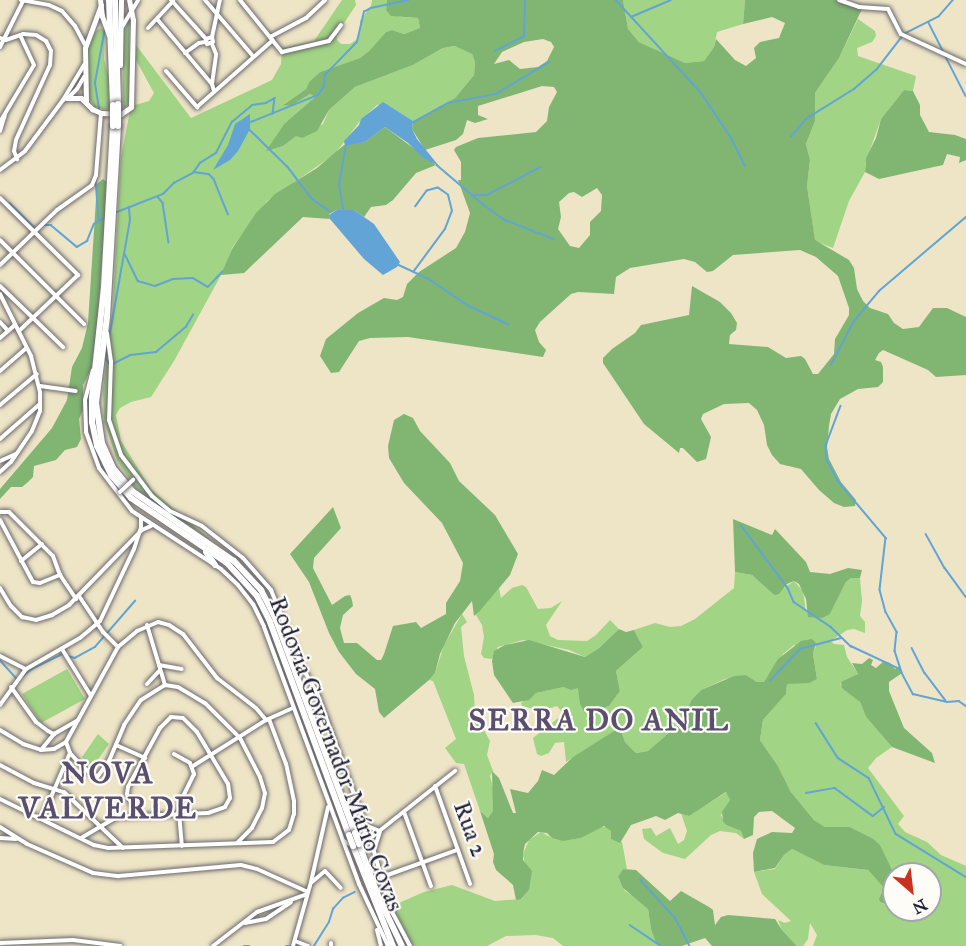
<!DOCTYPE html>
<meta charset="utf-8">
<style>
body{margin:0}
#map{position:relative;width:966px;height:946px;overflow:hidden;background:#eee5c7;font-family:"IM FELL Great Primer",serif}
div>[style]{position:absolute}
.green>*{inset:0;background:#a1d484}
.forest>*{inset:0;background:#80b672}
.water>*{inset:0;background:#61a4d5}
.stream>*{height:1.5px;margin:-0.75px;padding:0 0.75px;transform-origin:0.75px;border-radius:0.75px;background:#61a4d5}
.roads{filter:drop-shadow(0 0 2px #69666c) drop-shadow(0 0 2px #69666c)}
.minor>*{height:4px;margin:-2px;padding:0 2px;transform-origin:2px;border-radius:2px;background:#fff}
.major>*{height:5px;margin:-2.5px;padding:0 2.5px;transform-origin:2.5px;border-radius:2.5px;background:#fff}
.highway>*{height:6px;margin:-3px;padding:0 3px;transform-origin:3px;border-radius:3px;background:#fff}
.bridges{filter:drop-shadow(0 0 2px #69666c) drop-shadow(0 0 2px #69666c)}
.minor-bridge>*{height:4px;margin:-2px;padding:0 2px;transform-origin:2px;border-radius:2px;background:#fff}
.highway-bridge>*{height:6px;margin:-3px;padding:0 3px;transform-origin:3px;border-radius:3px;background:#fff}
span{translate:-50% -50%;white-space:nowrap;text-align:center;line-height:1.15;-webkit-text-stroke:4.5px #fdfcf7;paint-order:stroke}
.street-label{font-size:24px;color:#22223b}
.district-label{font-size:30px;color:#5a4f6e;font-weight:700;letter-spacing:1.5px}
.north{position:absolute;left:882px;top:862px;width:60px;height:60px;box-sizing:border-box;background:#fdfcf7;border:2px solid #a5a5ac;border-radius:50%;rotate:152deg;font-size:16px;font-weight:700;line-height:24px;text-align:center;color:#22223b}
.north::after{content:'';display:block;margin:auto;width:21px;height:27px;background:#c8321e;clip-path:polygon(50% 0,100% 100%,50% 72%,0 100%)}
</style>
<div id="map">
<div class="green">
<div style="clip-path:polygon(342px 0,355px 0,356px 5px,336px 35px,337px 40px,341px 44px,350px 44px,356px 40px,360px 32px,360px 21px,371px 6px,372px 0,387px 0,386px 10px,400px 17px,418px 18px,420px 28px,404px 34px,392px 30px,386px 32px,369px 51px,360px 58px,320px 72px,309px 82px,306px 89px,284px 104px,291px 106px,310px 94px,315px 97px,284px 124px,267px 150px,283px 146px,296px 135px,323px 124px,329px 110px,355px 87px,413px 65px,443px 48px,456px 46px,472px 54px,475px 62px,474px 75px,455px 98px,413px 121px,387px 105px,377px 105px,360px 121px,335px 154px,267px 201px,232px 248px,226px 266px,174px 361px,151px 397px,131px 402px,120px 408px,116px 415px,121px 441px,151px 489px,214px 543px,138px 491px,117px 461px,104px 420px,103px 391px,113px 305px,121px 157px,130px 111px,135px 105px,149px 101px,154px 93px,136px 60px,136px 45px,191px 118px,272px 80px,281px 64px,282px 48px,314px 41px)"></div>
<div style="clip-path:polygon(623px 0,745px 0,743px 24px,717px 32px,714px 47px,704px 61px,685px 63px,639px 42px,628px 29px)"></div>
<div style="clip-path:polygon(858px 19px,875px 31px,876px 36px,872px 42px,857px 48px,858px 56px,916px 76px,913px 91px,904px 90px,881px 119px,865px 164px,865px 172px,849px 201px,833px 248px,815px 241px,807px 186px,810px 160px,806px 144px,815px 121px,815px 93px,839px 58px)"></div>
<div style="clip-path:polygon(129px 20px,129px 102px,123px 110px,123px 33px)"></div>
<div style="clip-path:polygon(101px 28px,105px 32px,104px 59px,109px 79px,109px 110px,95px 107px,88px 97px,88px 44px,97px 30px)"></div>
<div style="clip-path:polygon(735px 572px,752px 575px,774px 595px,794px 581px,803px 591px,806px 612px,830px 614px,846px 582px,851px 578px,860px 578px,862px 601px,860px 616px,865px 622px,865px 633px,854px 629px,847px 630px,831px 641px,834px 644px,844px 645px,847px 657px,858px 674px,840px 684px,860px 702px,866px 717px,892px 747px,876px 758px,868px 768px,904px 816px,898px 824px,905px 832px,927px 842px,941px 855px,966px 866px,966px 946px,813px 946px,817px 935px,810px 923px,808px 939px,803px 946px,797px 946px,782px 930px,778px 920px,785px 923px,791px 921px,762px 894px,754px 872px,775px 869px,784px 855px,792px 849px,824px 865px,868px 870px,884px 888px,880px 902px,909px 917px,919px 916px,921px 910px,930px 910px,930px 874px,894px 874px,872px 838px,850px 827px,825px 827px,814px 820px,791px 792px,778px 766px,760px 740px,763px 720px,786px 694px,787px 684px,817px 679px,813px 654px,816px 646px,794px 645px,783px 654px,764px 682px,757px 682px,746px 675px,725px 679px,701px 690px,692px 699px,681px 722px,648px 751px,636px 753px,625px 742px,621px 730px,617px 729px,566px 762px,564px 742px,555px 743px,549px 753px,541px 756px,537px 754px,533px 738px,562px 715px,562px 712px,557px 706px,541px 711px,522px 706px,521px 703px,536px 693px,564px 687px,578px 688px,597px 708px,609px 706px,620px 691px,616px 671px,643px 647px,634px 630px,655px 623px,670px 627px,681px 626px,695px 619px,734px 588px)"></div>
<div style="clip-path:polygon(522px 585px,526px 587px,538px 609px,551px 608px,562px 601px,546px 625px,550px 636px,558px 640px,587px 641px,596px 635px,610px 620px,619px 629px,599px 648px,585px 657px,569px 650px,523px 640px,498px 647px,492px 659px,484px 658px,481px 654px,484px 637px,482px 625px,476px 615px,499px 588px,501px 598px,512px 588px)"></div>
<div style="clip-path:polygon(462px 614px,467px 622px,461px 627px,464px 656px,474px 695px,475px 714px,490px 741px,487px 755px,493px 771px,490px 776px,494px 792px,493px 811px,488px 818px,480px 811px,464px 764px,456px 763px,445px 748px,456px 739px,433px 681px,429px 680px,435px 673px,444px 645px)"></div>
<div style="clip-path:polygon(67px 669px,85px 699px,41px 723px,22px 694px)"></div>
<div style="clip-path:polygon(98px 734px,109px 744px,92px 768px,82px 757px)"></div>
<div style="clip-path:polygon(727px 792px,730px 800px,721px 815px,726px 825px,741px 831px,744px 839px,736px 833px,720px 831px,711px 835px,685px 859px,663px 853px,644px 839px,642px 829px,651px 828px,656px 836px,670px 828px,678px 844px,684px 840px,687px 831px,681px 813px,688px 816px)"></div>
<div style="clip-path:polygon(600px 827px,607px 827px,611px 831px,611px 839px,622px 842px,627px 869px,623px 869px,618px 878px,625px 891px,644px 903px,648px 909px,651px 929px,662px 946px,563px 946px,553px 938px,536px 935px,506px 936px,487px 946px,413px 946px,392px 906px,424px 892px,452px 885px,495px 901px,521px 899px,529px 890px,523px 854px,529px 840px,541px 832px,552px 838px,568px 840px,581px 838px)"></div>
</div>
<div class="forest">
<div style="clip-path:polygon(evenodd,387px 0,623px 0,628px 29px,639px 42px,685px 63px,704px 61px,714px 47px,716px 39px,735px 60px,746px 66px,756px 58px,754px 48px,760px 42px,779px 38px,785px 23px,772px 17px,743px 24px,745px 0,841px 0,862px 9px,839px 58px,815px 93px,815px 121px,806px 144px,810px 160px,807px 186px,815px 240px,849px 260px,854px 268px,857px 289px,863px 301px,870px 308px,888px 314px,894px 323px,903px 329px,919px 327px,933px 308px,947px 308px,966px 317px,966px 375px,936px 377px,928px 370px,883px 350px,879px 353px,875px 360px,881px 362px,883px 367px,883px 382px,878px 387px,858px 389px,840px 399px,831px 414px,829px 426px,827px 447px,829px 459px,841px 482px,856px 500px,855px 506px,844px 507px,834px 503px,819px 490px,801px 469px,780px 464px,772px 455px,767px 445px,764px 425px,757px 410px,749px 403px,724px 404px,703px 414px,701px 419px,711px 437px,706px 459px,697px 462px,683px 448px,680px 448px,679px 453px,644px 424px,603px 363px,603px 358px,612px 349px,635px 333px,641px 325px,689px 315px,692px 286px,720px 302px,731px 313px,737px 323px,736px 330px,730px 335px,729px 344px,768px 347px,786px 358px,801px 356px,805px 359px,813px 374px,818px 374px,834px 354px,835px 339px,849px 315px,849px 308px,838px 276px,816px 257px,800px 250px,733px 255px,713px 271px,707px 272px,695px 262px,684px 259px,630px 268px,616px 277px,614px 294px,578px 292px,571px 294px,540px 322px,535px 330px,539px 342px,546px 350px,543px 357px,408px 337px,370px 338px,359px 341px,339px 372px,331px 373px,320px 356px,326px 339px,358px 313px,384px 298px,397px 300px,403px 297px,407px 284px,419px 272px,456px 248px,465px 232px,470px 213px,458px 180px,461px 180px,461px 162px,454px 150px,456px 147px,478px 138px,536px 132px,547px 121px,549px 107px,557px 92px,554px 87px,542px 86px,478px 106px,478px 115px,488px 119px,475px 123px,467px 120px,463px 134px,456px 140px,425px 150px,412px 129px,413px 121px,455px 98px,474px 75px,475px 62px,472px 54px,455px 46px,443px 48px,413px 65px,355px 87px,329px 110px,317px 131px,302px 138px,296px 136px,283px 146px,266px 151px,284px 124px,315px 97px,310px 94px,291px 106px,283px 105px,306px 89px,309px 82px,320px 72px,360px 58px,369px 51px,386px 32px,392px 30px,404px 34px,420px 28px,418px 18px,391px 16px,386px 10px,387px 0,543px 39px,551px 42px,554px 47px,547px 61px,538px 67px,520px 69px,509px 60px,494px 64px,502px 52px,524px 42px,543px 39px,387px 0,597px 188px,602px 195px,601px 211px,590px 222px,590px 235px,579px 248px,570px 246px,558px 229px,561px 217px,559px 202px,569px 193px,574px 192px,582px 197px,597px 188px)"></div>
<div style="clip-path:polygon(904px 90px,913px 91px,920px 105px,920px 115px,929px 132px,955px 135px,966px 139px,966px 160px,959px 163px,960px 157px,947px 154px,943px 165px,879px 179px,865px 172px,866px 158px,876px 138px,881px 119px)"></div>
<div style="clip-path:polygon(385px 127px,436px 165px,416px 173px,393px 200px,386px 205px,371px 207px,364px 217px,354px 210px,337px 210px,329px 214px,330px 219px,303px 217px,244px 273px,221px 275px,232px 249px,256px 213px,275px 194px,317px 168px,344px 145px,365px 142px)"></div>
<div style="clip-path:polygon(103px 179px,107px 182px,98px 318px,92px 367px,83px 385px,83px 410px,79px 419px,81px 439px,77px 447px,65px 450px,56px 460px,34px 466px,33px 477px,28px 482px,22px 487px,11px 487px,0 499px,0 489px,52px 428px,67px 400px,72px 367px,82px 348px,88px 323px,97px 184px)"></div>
<div style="clip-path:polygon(404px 414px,413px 418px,420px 431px,450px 463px,459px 481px,495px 515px,518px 554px,510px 575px,479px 612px,474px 616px,472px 601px,455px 623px,440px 654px,435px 673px,429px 680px,384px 718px,379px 712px,375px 689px,356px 674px,339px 652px,329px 633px,309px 582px,290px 554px,333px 507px,341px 528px,314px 558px,313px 568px,332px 605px,345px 596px,350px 595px,352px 600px,353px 606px,343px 615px,340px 628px,344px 643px,357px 643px,377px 660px,381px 660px,384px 654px,393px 626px,416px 622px,421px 628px,446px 614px,446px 603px,460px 581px,463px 563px,442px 523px,404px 483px,389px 458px,388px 446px,394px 420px)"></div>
<div style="clip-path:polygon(733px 519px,772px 535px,775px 529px,806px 562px,810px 572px,830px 574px,848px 568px,862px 570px,860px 578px,851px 578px,846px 582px,830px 614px,822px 618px,808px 617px,806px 599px,799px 584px,794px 581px,787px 584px,779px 594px,774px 595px,752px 575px,735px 572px)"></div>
<div style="clip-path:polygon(619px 629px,626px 632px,634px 630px,643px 647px,616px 671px,620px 691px,609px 706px,585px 713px,580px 704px,578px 688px,571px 690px,564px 687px,536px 693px,529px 700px,513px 703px,494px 675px,492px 661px,494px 651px,505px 645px,529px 640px,585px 657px,599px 648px)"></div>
<div style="clip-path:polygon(812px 639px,816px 643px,813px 654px,817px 679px,809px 683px,787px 684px,786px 694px,763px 720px,760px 740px,778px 766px,791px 792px,814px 820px,825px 827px,850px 827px,872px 838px,880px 845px,894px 874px,894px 908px,880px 902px,879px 899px,884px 888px,868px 870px,824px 865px,792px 849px,784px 855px,775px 868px,754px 872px,753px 853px,757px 839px,772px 832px,792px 833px,795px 828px,772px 811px,759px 812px,754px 817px,753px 835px,744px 839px,741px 831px,726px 825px,723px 821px,722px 812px,730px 800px,726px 792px,689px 816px,678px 813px,665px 820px,656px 816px,631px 825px,620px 843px,611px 839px,611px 831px,604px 826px,581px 838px,563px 841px,552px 838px,547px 833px,538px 832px,525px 844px,523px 854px,523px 860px,532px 871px,529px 890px,521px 899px,516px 900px,513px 885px,496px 870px,493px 862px,494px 854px,480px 811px,488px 818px,493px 811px,492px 771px,499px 778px,513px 813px,516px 813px,510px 789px,528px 793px,538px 781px,542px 770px,554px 775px,573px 757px,617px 729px,621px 730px,625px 742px,636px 753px,648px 751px,681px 722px,692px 699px,701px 690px,734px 676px,746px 675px,757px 682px,764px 682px,778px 659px,801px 641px)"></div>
<div style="clip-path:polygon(869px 658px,873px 660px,871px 665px,876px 668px,884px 661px,890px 663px,895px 669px,900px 666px,902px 673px,889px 682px,889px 691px,904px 728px,932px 753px,935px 763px,892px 747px,866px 717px,860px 702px,842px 688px,841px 682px,858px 674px,852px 663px,862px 664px)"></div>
<div style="clip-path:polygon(623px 869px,636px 870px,670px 901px,681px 891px,709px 907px,713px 910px,715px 925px,721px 917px,728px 915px,775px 919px,782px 930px,797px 946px,712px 946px,705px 938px,682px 946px,662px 946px,656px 942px,651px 929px,648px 909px,623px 888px,618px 877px)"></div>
</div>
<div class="water">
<div style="clip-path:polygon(383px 102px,413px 121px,412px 129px,417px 139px,439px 166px,422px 157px,408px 143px,385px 127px,365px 142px,345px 146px,344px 141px,359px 125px,361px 119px)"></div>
<div style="clip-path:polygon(250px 114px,250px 129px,238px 151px,230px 160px,213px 170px,228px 145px,235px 124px)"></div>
<div style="clip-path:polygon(337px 210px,354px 210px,374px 224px,400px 262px,397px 267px,383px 275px,364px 259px,330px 219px,329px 215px)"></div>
</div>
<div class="stream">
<div style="left:616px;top:0;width:127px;rotate:47.5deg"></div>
<div style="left:702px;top:94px;width:54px;rotate:56.3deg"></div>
<div style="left:732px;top:139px;width:30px;rotate:64deg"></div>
<div style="left:631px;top:17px;width:43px;rotate:-23deg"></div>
<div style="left:929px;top:23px;width:31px;rotate:63deg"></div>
<div style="left:495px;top:51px;width:33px;rotate:-27deg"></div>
<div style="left:524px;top:36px;width:36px;rotate:-88deg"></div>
<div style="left:945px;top:55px;width:46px;rotate:62.9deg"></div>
<div style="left:99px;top:109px;width:26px;rotate:-99deg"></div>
<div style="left:95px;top:83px;width:56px;rotate:-79.7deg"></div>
<div style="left:251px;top:122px;width:72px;rotate:-21.9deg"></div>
<div style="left:318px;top:95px;width:11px;rotate:-56deg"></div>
<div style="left:324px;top:86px;width:11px;rotate:-85deg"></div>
<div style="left:325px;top:75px;width:46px;rotate:-45.9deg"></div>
<div style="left:357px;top:42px;width:31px;rotate:-77deg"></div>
<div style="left:364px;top:12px;width:8px;rotate:-30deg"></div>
<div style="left:371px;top:8px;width:38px;rotate:-12deg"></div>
<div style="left:412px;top:123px;width:41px;rotate:-29.1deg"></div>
<div style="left:448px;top:103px;width:49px;rotate:-10.6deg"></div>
<div style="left:496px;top:94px;width:62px;rotate:-31.1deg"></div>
<div style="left:249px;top:129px;width:54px;rotate:44.3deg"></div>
<div style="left:288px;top:167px;width:39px;rotate:53deg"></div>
<div style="left:311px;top:198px;width:24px;rotate:35deg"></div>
<div style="left:791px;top:137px;width:23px;rotate:-50deg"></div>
<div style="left:806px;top:119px;width:57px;rotate:-32deg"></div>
<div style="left:854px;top:89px;width:30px;rotate:-41deg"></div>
<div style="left:877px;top:69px;width:44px;rotate:-52.4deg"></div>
<div style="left:904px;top:34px;width:39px;rotate:-27deg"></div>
<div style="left:939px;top:16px;width:21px;rotate:-49deg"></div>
<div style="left:437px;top:165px;width:62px;rotate:40.4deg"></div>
<div style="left:484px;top:205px;width:26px;rotate:36deg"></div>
<div style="left:505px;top:220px;width:53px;rotate:21.2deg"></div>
<div style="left:194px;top:172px;width:15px;rotate:8deg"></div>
<div style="left:209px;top:174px;width:7px;rotate:45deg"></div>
<div style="left:214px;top:179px;width:38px;rotate:68deg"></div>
<div style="left:96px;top:180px;width:40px;rotate:85.7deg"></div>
<div style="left:475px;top:195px;width:12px"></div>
<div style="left:487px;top:195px;width:61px;rotate:-27.4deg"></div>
<div style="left:158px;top:197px;width:8px;rotate:50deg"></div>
<div style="left:163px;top:203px;width:40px;rotate:81.5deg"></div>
<div style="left:10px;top:203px;width:37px;rotate:45deg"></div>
<div style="left:343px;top:209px;width:24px;rotate:-99deg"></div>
<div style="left:339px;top:185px;width:40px;rotate:-80deg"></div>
<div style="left:117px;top:212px;width:49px;rotate:-21.4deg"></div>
<div style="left:163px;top:194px;width:16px;rotate:-45deg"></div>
<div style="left:174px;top:183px;width:21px;rotate:-28deg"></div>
<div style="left:193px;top:173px;width:12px;rotate:-55deg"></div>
<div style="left:200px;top:163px;width:19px;rotate:-32deg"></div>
<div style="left:216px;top:153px;width:35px;rotate:-63deg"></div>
<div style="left:232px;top:122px;width:26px;rotate:-40deg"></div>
<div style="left:252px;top:105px;width:14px;rotate:-8deg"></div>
<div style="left:266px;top:103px;width:10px;rotate:-29deg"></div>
<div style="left:275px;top:98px;width:16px;rotate:97deg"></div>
<div style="left:43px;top:225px;width:8px"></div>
<div style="left:51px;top:225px;width:34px;rotate:40deg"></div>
<div style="left:77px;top:247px;width:12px;rotate:-31deg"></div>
<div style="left:87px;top:241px;width:18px;rotate:-68deg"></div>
<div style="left:94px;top:224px;width:12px;rotate:-31deg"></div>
<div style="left:125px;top:254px;width:30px;rotate:64deg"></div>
<div style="left:138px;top:281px;width:18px;rotate:16deg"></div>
<div style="left:155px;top:286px;width:19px;rotate:-21deg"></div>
<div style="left:173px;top:279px;width:20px;rotate:-3deg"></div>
<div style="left:193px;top:278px;width:17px;rotate:31deg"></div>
<div style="left:208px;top:287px;width:21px;rotate:-47deg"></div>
<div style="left:399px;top:265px;width:33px;rotate:25deg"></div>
<div style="left:429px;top:279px;width:48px;rotate:34deg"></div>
<div style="left:469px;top:306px;width:43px;rotate:24.8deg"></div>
<div style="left:414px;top:271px;width:52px;rotate:-53.6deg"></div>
<div style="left:445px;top:229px;width:19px;rotate:-69deg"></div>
<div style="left:452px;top:211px;width:16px;rotate:-104deg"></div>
<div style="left:448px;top:195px;width:12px;rotate:-145deg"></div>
<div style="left:438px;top:188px;width:11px;rotate:165deg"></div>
<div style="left:427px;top:191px;width:19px;rotate:126deg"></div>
<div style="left:109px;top:339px;width:121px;rotate:-80deg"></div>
<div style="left:130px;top:220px;width:12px;rotate:-95deg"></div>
<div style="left:108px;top:350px;width:9px;rotate:103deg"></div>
<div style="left:106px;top:359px;width:8px;rotate:50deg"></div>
<div style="left:111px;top:365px;width:22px;rotate:-27deg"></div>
<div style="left:131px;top:355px;width:25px;rotate:-7deg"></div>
<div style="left:156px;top:352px;width:39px;rotate:-40deg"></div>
<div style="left:186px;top:327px;width:14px;rotate:-60deg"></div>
<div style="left:831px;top:365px;width:50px;rotate:-62.4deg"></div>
<div style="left:854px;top:321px;width:39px;rotate:-50deg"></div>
<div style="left:879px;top:291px;width:114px;rotate:-40.4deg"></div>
<div style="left:841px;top:406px;width:43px;rotate:110.6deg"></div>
<div style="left:826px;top:446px;width:14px;rotate:86deg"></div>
<div style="left:827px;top:460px;width:24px;rotate:62deg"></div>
<div style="left:838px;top:481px;width:75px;rotate:49.9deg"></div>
<div style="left:886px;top:538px;width:52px;rotate:96.6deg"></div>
<div style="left:880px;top:590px;width:23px;rotate:75deg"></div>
<div style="left:886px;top:612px;width:23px;rotate:61deg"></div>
<div style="left:897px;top:632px;width:19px;rotate:96deg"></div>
<div style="left:895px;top:651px;width:23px;rotate:72deg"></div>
<div style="left:902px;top:673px;width:24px;rotate:62deg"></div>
<div style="left:913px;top:694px;width:35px;rotate:13deg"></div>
<div style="left:947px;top:702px;width:12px;rotate:-5deg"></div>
<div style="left:959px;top:701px;width:9px;rotate:36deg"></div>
<div style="left:741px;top:525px;width:79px;rotate:53.3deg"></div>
<div style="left:788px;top:588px;width:15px;rotate:67deg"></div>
<div style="left:794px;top:602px;width:45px;rotate:34deg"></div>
<div style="left:831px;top:627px;width:28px;rotate:44deg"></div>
<div style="left:851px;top:646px;width:54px;rotate:25.1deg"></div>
<div style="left:926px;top:534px;width:39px;rotate:61deg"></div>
<div style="left:945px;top:568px;width:36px;rotate:54deg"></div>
<div style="left:912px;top:648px;width:28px;rotate:63deg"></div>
<div style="left:925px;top:673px;width:34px;rotate:53deg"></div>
<div style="left:68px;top:656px;width:7px;rotate:16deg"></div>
<div style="left:75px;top:658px;width:23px;rotate:-29deg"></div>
<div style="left:95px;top:647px;width:61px;rotate:-49deg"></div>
<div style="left:0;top:660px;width:27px;rotate:48deg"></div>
<div style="left:18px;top:680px;width:18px;rotate:-38deg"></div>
<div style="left:32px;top:669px;width:34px;rotate:-26deg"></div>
<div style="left:770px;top:681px;width:44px;rotate:-46.8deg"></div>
<div style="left:800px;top:649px;width:42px;rotate:-15deg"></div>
<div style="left:816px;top:723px;width:41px;rotate:57.8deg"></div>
<div style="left:838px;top:758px;width:37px;rotate:33deg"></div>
<div style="left:869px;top:778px;width:62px;rotate:64.3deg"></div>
<div style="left:896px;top:834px;width:82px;rotate:31.6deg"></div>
<div style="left:806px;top:793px;width:29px;rotate:-10deg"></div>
<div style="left:835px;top:788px;width:47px;rotate:36.4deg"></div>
<div style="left:873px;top:816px;width:14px;rotate:-39deg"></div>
<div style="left:640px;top:879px;width:54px;rotate:48deg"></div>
<div style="left:676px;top:919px;width:30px;rotate:63deg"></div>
<div style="left:630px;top:925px;width:37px;rotate:34deg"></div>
<div style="left:244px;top:946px;width:5px"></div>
<div style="left:286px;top:946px;width:12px"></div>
<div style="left:314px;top:946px;width:28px;rotate:-58deg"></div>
<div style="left:329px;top:922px;width:14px;rotate:-73deg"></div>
<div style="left:333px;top:909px;width:15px;rotate:-48deg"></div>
<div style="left:343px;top:898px;width:13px;rotate:-27deg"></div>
</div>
<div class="roads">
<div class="minor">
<div style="left:21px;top:0;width:28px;rotate:10deg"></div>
<div style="left:49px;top:5px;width:14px;rotate:25deg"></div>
<div style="left:62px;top:11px;width:20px;rotate:49deg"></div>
<div style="left:75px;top:26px;width:21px;rotate:62deg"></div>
<div style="left:171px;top:0;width:52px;rotate:48.1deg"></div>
<div style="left:205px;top:0;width:74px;rotate:49.4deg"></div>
<div style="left:240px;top:0;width:67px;rotate:51.1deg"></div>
<div style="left:282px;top:52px;width:48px;rotate:-13.2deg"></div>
<div style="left:329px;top:41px;width:20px;rotate:-53deg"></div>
<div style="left:839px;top:0;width:21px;rotate:19deg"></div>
<div style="left:859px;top:7px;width:29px;rotate:4deg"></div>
<div style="left:888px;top:9px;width:28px;rotate:63deg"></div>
<div style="left:901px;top:34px;width:72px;rotate:24.8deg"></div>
<div style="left:157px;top:19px;width:85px;rotate:49.8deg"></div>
<div style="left:212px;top:84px;width:7px;rotate:74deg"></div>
<div style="left:122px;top:27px;width:31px;rotate:-59deg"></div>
<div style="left:148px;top:28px;width:37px;rotate:-47deg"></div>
<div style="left:212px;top:37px;width:6px;rotate:162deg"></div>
<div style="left:206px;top:39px;width:5px;rotate:79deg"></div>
<div style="left:207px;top:44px;width:6px;rotate:-18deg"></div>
<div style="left:213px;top:42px;width:5px;rotate:-101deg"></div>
<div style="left:212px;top:37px;width:38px;rotate:-78deg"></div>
<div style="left:270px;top:37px;width:41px;rotate:-27.8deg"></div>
<div style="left:306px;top:18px;width:26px;rotate:-43deg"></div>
<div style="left:0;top:38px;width:6px;rotate:18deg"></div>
<div style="left:6px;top:40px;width:18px;rotate:-19deg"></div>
<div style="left:23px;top:34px;width:13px;rotate:4deg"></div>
<div style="left:36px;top:35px;width:12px;rotate:31deg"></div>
<div style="left:46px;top:41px;width:11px;rotate:63deg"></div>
<div style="left:51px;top:51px;width:14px;rotate:94deg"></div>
<div style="left:50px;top:65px;width:82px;rotate:114.4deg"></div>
<div style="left:16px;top:140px;width:11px;rotate:100deg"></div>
<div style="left:14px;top:151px;width:9px;rotate:69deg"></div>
<div style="left:0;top:47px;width:51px;rotate:-63.4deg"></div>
<div style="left:185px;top:53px;width:17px;rotate:-36deg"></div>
<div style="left:199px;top:43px;width:6px;rotate:-9deg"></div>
<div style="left:166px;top:71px;width:48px;rotate:49.3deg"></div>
<div style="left:197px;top:107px;width:101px;rotate:-41.4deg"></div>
<div style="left:212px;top:84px;width:30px;rotate:-82deg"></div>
<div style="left:216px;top:54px;width:11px;rotate:-112deg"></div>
<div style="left:69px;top:97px;width:11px;rotate:-45deg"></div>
<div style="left:77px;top:89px;width:14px;rotate:-60deg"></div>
<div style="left:0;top:122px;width:66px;rotate:-59.2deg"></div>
<div style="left:34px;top:65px;width:33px;rotate:-115deg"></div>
<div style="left:0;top:131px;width:17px;rotate:-73deg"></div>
<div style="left:0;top:170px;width:31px;rotate:-37deg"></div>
<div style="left:25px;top:151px;width:64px;rotate:-53.3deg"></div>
<div style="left:63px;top:100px;width:41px;rotate:-59deg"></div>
<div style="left:0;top:198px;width:110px;rotate:44.6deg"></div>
<div style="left:78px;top:275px;width:81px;rotate:136.5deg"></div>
<div style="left:0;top:240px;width:119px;rotate:45deg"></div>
<div style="left:0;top:265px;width:79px;rotate:-44deg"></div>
<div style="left:57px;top:210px;width:43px;rotate:-35.5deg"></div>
<div style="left:92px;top:185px;width:11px;rotate:-68deg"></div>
<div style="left:96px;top:175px;width:62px;rotate:-85.4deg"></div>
<div style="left:0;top:286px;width:88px;rotate:44.1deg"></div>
<div style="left:0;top:294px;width:69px;rotate:63.4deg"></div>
<div style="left:31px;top:356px;width:38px;rotate:76deg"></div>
<div style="left:40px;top:393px;width:18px;rotate:90deg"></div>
<div style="left:40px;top:411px;width:22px;rotate:112deg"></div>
<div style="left:32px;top:431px;width:37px;rotate:124deg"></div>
<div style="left:11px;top:462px;width:15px;rotate:138deg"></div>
<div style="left:0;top:322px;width:12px;rotate:48deg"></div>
<div style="left:107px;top:333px;width:30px;rotate:82deg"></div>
<div style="left:111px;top:363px;width:57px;rotate:92deg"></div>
<div style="left:109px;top:420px;width:37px;rotate:71deg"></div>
<div style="left:121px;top:455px;width:51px;rotate:52.9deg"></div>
<div style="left:152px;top:496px;width:23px;rotate:40deg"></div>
<div style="left:170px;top:511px;width:35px;rotate:25deg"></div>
<div style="left:202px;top:526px;width:52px;rotate:38deg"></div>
<div style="left:243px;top:558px;width:43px;rotate:48.8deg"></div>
<div style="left:271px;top:590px;width:83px;rotate:68.1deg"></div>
<div style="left:302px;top:667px;width:30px;rotate:60deg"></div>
<div style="left:317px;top:693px;width:154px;rotate:69.9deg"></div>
<div style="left:370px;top:838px;width:75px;rotate:73.7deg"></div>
<div style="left:391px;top:910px;width:41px;rotate:62.2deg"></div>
<div style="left:0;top:338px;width:20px;rotate:-41deg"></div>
<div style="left:93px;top:370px;width:31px;rotate:105deg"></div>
<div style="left:85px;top:400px;width:32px;rotate:88deg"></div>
<div style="left:86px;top:432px;width:38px;rotate:70deg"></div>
<div style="left:99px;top:468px;width:54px;rotate:52.5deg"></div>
<div style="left:132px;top:511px;width:106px;rotate:33.1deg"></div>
<div style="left:221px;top:569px;width:23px;rotate:43deg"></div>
<div style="left:238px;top:585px;width:24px;rotate:52deg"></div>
<div style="left:253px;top:604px;width:25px;rotate:64deg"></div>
<div style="left:264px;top:627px;width:274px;rotate:69.7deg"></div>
<div style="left:359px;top:884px;width:68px;rotate:64.9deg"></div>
<div style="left:0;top:371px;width:35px;rotate:-41deg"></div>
<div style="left:40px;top:386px;width:36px;rotate:8deg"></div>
<div style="left:0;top:405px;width:48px;rotate:-40deg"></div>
<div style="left:0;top:439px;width:53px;rotate:-41.2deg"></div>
<div style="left:0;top:461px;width:17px;rotate:-24deg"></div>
<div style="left:0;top:512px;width:9px"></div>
<div style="left:9px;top:512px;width:62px;rotate:45deg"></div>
<div style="left:53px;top:556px;width:20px;rotate:70deg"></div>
<div style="left:60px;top:575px;width:29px;rotate:56deg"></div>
<div style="left:0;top:520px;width:70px;rotate:62deg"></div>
<div style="left:33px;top:582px;width:7px;rotate:8deg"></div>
<div style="left:40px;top:583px;width:22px;rotate:-22deg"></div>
<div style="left:21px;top:561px;width:27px;rotate:-39deg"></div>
<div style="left:0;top:588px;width:21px;rotate:59deg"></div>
<div style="left:11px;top:606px;width:16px;rotate:45deg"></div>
<div style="left:22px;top:617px;width:14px;rotate:12deg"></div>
<div style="left:36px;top:620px;width:17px;rotate:-17deg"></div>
<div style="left:52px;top:615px;width:20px;rotate:-30deg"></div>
<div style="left:69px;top:605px;width:105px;rotate:-45.8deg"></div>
<div style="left:142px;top:530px;width:10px;rotate:-24deg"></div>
<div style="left:79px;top:596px;width:43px;rotate:56.3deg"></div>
<div style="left:103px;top:632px;width:21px;rotate:45deg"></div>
<div style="left:147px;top:625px;width:63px;rotate:73.3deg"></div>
<div style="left:62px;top:649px;width:55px;rotate:58.3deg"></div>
<div style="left:0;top:656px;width:29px;rotate:27deg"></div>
<div style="left:159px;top:665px;width:23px;rotate:10deg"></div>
<div style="left:147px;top:684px;width:19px;rotate:-47deg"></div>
<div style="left:11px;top:687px;width:43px;rotate:54.5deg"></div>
<div style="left:36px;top:722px;width:15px;rotate:37deg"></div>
<div style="left:48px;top:731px;width:7px;rotate:27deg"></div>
<div style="left:54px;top:734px;width:28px;rotate:-30deg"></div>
<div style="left:0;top:705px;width:44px;rotate:-54.2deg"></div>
<div style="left:26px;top:669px;width:62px;rotate:-29.9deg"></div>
<div style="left:80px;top:638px;width:26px;rotate:-40deg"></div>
<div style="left:100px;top:621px;width:80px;rotate:-64.7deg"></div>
<div style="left:134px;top:549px;width:23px;rotate:-72deg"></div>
<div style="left:141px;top:527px;width:9px;rotate:-90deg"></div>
<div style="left:0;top:730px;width:27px;rotate:31deg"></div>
<div style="left:23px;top:744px;width:19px;rotate:18deg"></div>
<div style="left:41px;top:750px;width:13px;rotate:-4deg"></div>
<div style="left:54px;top:749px;width:14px;rotate:-30deg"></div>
<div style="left:66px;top:742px;width:108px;rotate:-61.3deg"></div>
<div style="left:118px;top:647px;width:25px;rotate:-40deg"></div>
<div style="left:137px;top:631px;width:23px;rotate:-23deg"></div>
<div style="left:158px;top:622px;width:11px;rotate:15deg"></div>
<div style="left:169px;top:625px;width:17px;rotate:33deg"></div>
<div style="left:183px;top:634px;width:56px;rotate:52.3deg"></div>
<div style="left:217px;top:678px;width:49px;rotate:37.6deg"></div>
<div style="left:256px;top:708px;width:16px;rotate:50deg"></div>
<div style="left:66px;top:742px;width:12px;rotate:70deg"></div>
<div style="left:70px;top:753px;width:12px;rotate:48deg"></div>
<div style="left:78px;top:762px;width:19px;rotate:43deg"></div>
<div style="left:92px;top:775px;width:6px;rotate:9deg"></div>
<div style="left:98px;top:776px;width:19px;rotate:-54deg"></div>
<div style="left:109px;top:761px;width:39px;rotate:-67deg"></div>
<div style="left:124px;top:725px;width:30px;rotate:-56deg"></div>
<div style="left:141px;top:700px;width:28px;rotate:-32deg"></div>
<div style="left:165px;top:685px;width:13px;rotate:9deg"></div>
<div style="left:178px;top:687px;width:31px;rotate:31deg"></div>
<div style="left:205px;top:703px;width:49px;rotate:45deg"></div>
<div style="left:240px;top:738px;width:44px;rotate:62.9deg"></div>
<div style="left:260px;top:777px;width:17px;rotate:73deg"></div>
<div style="left:265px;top:793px;width:15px;rotate:101deg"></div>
<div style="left:262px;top:808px;width:22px;rotate:117deg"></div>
<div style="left:252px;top:828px;width:21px;rotate:135deg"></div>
<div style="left:116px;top:745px;width:32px;rotate:24deg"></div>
<div style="left:41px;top:750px;width:21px;rotate:-51deg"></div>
<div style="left:174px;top:754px;width:18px;rotate:29deg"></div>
<div style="left:190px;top:763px;width:12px;rotate:70deg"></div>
<div style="left:194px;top:774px;width:30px;rotate:116deg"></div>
<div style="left:181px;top:801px;width:12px;rotate:99deg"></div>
<div style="left:179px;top:813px;width:33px;rotate:85deg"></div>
<div style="left:0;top:765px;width:38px;rotate:28deg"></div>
<div style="left:34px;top:783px;width:31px;rotate:17deg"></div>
<div style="left:64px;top:792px;width:81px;rotate:43.5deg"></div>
<div style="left:193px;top:766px;width:86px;rotate:-32.2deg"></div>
<div style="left:266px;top:720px;width:30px;rotate:-24deg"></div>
<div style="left:435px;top:786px;width:104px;rotate:70.3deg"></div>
<div style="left:0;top:799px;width:105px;rotate:26.1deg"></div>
<div style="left:94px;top:845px;width:14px;rotate:12deg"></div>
<div style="left:108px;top:848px;width:165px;rotate:-2.1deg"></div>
<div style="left:273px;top:842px;width:20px;rotate:-37deg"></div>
<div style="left:289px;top:830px;width:17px;rotate:-73deg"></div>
<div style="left:294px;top:814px;width:13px;rotate:-90deg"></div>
<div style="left:294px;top:801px;width:38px;rotate:-102deg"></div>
<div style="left:286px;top:764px;width:48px;rotate:-110.7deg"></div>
<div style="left:404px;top:812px;width:79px;rotate:70deg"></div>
<div style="left:42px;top:818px;width:71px;rotate:-66.7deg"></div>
<div style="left:0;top:827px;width:32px;rotate:32deg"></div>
<div style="left:27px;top:844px;width:72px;rotate:23.7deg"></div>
<div style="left:93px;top:873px;width:26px;rotate:7deg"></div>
<div style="left:119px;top:876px;width:122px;rotate:-5.2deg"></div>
<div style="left:241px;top:865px;width:16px;rotate:14deg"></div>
<div style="left:257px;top:869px;width:56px;rotate:24.3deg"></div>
<div style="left:0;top:838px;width:16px;rotate:4deg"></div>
<div style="left:81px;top:838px;width:42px;rotate:-30.3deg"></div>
<div style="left:117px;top:817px;width:91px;rotate:-2.5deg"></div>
<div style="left:208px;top:813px;width:18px;rotate:-19deg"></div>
<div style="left:225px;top:807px;width:10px;rotate:-61deg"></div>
<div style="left:230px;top:798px;width:14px;rotate:-98deg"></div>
<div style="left:228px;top:784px;width:61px;rotate:-120.8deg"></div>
<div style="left:197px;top:732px;width:20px;rotate:-135deg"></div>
<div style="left:183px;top:718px;width:12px;rotate:-175deg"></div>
<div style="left:171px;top:717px;width:16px;rotate:135deg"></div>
<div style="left:160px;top:728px;width:67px;rotate:118.5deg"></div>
<div style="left:128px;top:787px;width:7px;rotate:98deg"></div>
<div style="left:127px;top:794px;width:23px;rotate:65deg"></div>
<div style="left:344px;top:841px;width:7px;rotate:27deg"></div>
<div style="left:350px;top:844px;width:24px;rotate:-19deg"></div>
<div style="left:373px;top:836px;width:105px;rotate:-38.4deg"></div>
<div style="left:359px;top:841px;width:11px;rotate:-56deg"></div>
<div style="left:365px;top:832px;width:7px;rotate:-90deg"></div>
<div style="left:365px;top:825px;width:16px;rotate:22deg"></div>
<div style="left:374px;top:850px;width:19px;rotate:-72deg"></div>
<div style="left:382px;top:877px;width:80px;rotate:-19.8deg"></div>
<div style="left:312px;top:882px;width:17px;rotate:-40deg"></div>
<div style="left:325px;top:871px;width:23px;rotate:47deg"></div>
<div style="left:245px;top:923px;width:21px;rotate:-11deg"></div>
<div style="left:266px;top:919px;width:30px;rotate:-34deg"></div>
<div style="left:377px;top:930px;width:16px;rotate:76deg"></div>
<div style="left:295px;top:941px;width:14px;rotate:21deg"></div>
<div style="left:0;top:943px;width:73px;rotate:-2.4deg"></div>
<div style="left:73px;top:940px;width:48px;rotate:7.1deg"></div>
<div style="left:213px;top:946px;width:56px;rotate:-37.7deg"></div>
<div style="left:257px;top:912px;width:53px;rotate:-19.8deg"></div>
<div style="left:293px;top:946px;width:66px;rotate:-74.3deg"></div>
<div style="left:311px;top:882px;width:77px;rotate:-77.2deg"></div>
<div style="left:331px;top:946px;width:3px;rotate:-90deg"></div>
</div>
<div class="major">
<div style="left:100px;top:0;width:16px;rotate:83deg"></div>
<div style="left:102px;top:16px;width:20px;rotate:70deg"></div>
<div style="left:120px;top:65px;width:65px;rotate:-89.1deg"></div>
<div style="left:66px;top:98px;width:15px"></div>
<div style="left:81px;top:98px;width:16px;rotate:45deg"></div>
<div style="left:92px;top:109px;width:10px;rotate:24deg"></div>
<div style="left:101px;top:113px;width:20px;rotate:3deg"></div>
<div style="left:121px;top:114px;width:12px;rotate:-35deg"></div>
<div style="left:131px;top:107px;width:87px;rotate:-88.7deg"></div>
<div style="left:133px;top:20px;width:20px;rotate:-101deg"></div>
<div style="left:86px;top:101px;width:53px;rotate:-91.1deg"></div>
<div style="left:85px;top:48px;width:46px;rotate:-69.6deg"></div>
</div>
<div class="highway">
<div style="left:109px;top:0;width:105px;rotate:87.8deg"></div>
<div style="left:115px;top:0;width:104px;rotate:88.3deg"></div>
<div style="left:113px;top:126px;width:161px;rotate:93.2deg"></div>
<div style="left:104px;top:287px;width:112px;rotate:96.2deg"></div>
<div style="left:92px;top:398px;width:24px;rotate:90deg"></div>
<div style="left:92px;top:422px;width:25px;rotate:78deg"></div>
<div style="left:97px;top:446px;width:32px;rotate:64deg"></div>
<div style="left:111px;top:475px;width:30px;rotate:49deg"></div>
<div style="left:131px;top:498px;width:116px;rotate:34.1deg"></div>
<div style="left:227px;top:563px;width:45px;rotate:47.7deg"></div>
<div style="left:257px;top:596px;width:29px;rotate:63deg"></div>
<div style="left:270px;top:622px;width:227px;rotate:69.7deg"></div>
<div style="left:118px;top:126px;width:191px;rotate:93.3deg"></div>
<div style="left:107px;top:317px;width:87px;rotate:97.3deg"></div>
<div style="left:96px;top:403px;width:40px;rotate:81.5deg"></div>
<div style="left:102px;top:443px;width:27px;rotate:66deg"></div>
<div style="left:113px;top:468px;width:30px;rotate:50deg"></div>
<div style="left:132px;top:491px;width:124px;rotate:34.5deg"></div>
<div style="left:234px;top:561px;width:40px;rotate:47deg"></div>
<div style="left:261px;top:590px;width:34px;rotate:63deg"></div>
<div style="left:276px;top:620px;width:227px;rotate:69.7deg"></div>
<div style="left:206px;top:552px;width:16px;rotate:55deg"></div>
<div style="left:359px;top:844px;width:55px;rotate:69.9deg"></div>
<div style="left:378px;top:896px;width:55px;rotate:64.4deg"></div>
<div style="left:353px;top:846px;width:108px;rotate:68.2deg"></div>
</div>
</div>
<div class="bridges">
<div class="minor-bridge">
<div style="left:120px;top:492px;width:18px;rotate:-43deg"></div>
</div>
<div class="highway-bridge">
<div style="left:118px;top:104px;width:22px;rotate:90deg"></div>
<div style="left:113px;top:105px;width:21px;rotate:90deg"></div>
<div style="left:355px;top:833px;width:12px;rotate:70deg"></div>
<div style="left:349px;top:835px;width:12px;rotate:70deg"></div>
</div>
</div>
<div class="street-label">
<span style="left:336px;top:754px;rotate:69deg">Rodovia Governador Mário Covas</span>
<span style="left:470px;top:829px;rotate:70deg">Rua 2</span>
</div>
<div class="district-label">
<span style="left:599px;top:720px">SERRA DO ANIL</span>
<span style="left:108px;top:790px">NOVA<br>VALVERDE</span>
</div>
<div class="north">N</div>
</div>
